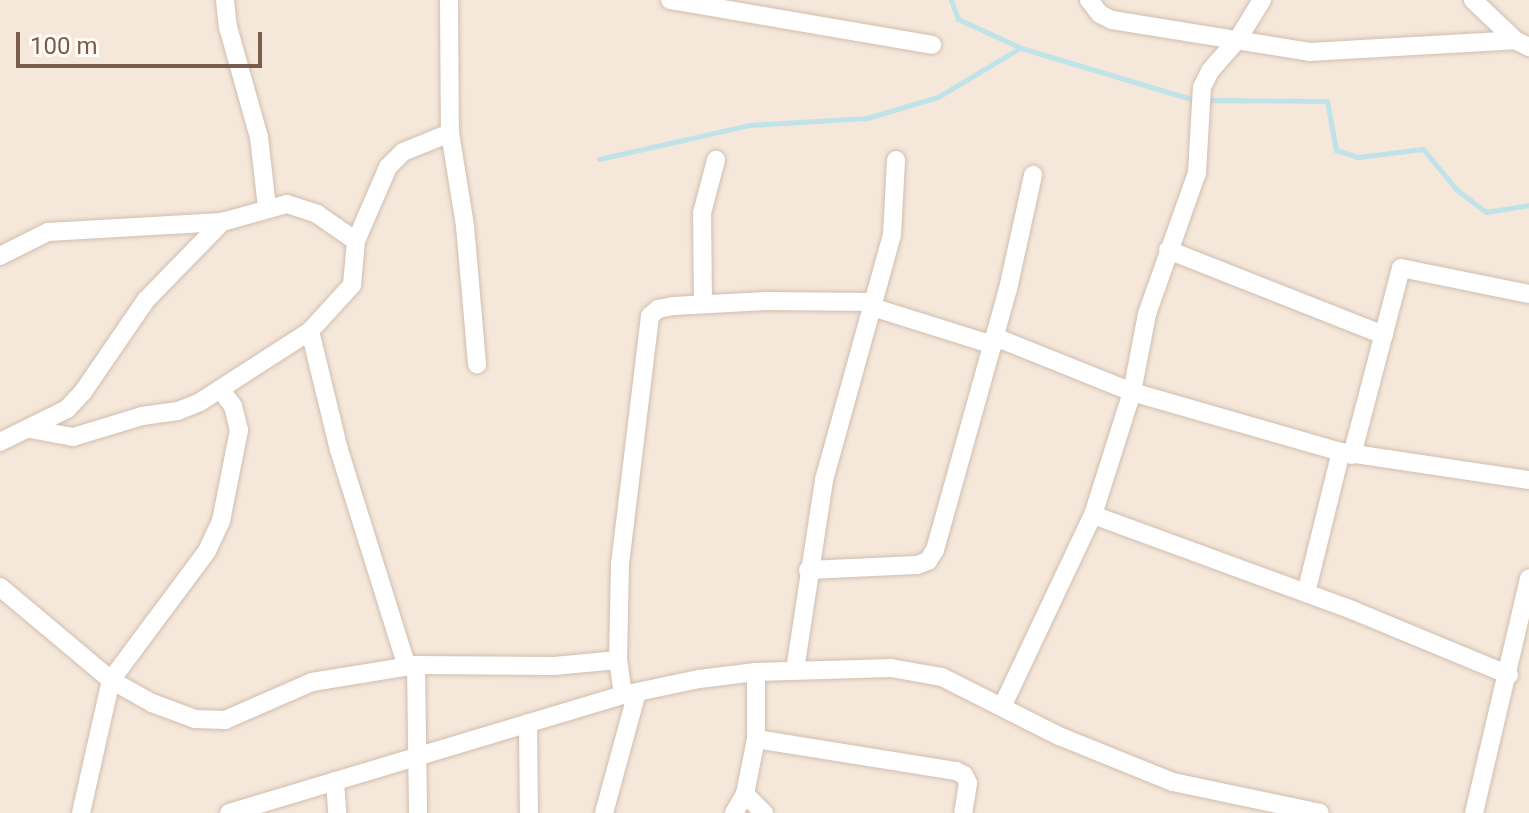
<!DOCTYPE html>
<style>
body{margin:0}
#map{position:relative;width:1529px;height:813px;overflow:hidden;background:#fdf6ec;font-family:Roboto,sans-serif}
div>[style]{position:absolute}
.residential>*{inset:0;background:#f5e8da}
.stream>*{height:5px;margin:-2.5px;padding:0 2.5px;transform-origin:2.5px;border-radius:2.5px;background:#bfe3e8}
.roads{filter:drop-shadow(0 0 2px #d1beb0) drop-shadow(0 0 2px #d1beb0)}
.minor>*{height:18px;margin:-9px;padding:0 9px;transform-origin:9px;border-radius:9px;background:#fff}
span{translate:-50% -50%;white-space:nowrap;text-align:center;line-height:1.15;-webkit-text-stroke:6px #fffaf3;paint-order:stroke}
.scale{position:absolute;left:16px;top:32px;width:246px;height:36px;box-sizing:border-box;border:4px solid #7a5c4d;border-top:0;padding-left:10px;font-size:24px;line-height:28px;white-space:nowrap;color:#7a5c4d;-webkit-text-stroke:6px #fffaf3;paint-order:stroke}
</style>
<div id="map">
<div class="residential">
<div style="clip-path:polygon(0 0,1529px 0,1529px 813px,0 813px)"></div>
</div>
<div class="stream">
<div style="left:951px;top:0;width:20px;rotate:70deg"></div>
<div style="left:958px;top:19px;width:69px;rotate:24.7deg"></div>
<div style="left:1021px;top:48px;width:181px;rotate:16.7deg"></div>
<div style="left:1194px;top:100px;width:133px;rotate:0.4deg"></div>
<div style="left:1327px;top:101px;width:50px;rotate:79.6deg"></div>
<div style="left:1336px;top:150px;width:23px;rotate:18deg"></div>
<div style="left:1358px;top:157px;width:65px;rotate:-7deg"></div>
<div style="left:1423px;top:149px;width:53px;rotate:50.3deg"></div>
<div style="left:1457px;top:190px;width:36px;rotate:37deg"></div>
<div style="left:1486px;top:212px;width:44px;rotate:-9.2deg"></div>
<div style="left:599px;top:159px;width:155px;rotate:-12.7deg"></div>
<div style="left:750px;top:125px;width:117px;rotate:-3.4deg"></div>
<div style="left:867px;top:118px;width:74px;rotate:-16.5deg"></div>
<div style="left:938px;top:97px;width:96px;rotate:-30.9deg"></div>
</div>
<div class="roads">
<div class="minor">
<div style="left:225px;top:0;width:27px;rotate:84deg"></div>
<div style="left:228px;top:27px;width:114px;rotate:74.3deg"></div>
<div style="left:259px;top:137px;width:70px;rotate:83.5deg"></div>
<div style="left:449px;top:0;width:133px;rotate:89.6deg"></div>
<div style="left:450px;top:133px;width:94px;rotate:80.8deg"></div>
<div style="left:465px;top:226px;width:139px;rotate:85deg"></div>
<div style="left:670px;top:0;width:266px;rotate:9.7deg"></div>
<div style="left:1089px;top:0;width:18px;rotate:52deg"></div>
<div style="left:1100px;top:14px;width:13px;rotate:27deg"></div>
<div style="left:1112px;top:20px;width:200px;rotate:9.2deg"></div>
<div style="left:1309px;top:52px;width:206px;rotate:-3.3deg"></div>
<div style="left:1473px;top:0;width:58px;rotate:43.6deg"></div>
<div style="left:1515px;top:40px;width:16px;rotate:27deg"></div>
<div style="left:1168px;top:250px;width:232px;rotate:21.5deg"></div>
<div style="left:0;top:256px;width:54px;rotate:-26.6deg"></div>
<div style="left:48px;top:232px;width:174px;rotate:-3.3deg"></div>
<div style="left:222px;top:222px;width:67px;rotate:-15.5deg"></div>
<div style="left:287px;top:204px;width:32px;rotate:18deg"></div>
<div style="left:317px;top:214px;width:47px;rotate:34.7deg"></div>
<div style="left:703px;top:304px;width:91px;rotate:-90.6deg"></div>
<div style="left:702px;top:213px;width:55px;rotate:-75.2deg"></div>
<div style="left:872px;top:307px;width:127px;rotate:17.4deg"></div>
<div style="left:310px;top:331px;width:122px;rotate:76.3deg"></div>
<div style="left:339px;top:450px;width:227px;rotate:72.6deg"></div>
<div style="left:995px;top:337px;width:148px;rotate:21.9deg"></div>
<div style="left:1132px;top:392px;width:217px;rotate:16deg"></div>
<div style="left:1341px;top:452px;width:190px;rotate:8.5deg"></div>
<div style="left:30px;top:429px;width:44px;rotate:10.5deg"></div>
<div style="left:73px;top:437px;width:72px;rotate:-16.9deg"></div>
<div style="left:142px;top:416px;width:36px;rotate:-8deg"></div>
<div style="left:178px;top:411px;width:24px;rotate:-22deg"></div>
<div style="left:200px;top:402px;width:131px;rotate:-32.8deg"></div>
<div style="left:310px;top:331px;width:62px;rotate:-47.6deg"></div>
<div style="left:352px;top:285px;width:44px;rotate:-84.8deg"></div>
<div style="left:356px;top:241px;width:81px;rotate:-66.6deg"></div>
<div style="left:388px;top:167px;width:21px;rotate:-45deg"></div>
<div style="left:403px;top:152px;width:51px;rotate:-22deg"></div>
<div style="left:0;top:442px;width:75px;rotate:-26.2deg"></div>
<div style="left:67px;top:409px;width:23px;rotate:-47deg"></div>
<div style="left:83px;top:392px;width:112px;rotate:-55.6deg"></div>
<div style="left:146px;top:300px;width:109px;rotate:-45.7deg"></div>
<div style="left:1352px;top:455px;width:193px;rotate:-75.3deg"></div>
<div style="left:1401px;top:268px;width:131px;rotate:11.5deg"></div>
<div style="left:1093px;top:515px;width:276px;rotate:20.1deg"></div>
<div style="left:1352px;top:610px;width:170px;rotate:22.5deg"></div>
<div style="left:808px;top:570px;width:109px;rotate:-2.6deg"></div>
<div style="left:917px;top:565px;width:12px;rotate:-20deg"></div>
<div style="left:928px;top:561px;width:13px;rotate:-58deg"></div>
<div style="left:935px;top:550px;width:271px;rotate:-74.4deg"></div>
<div style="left:1008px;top:289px;width:117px;rotate:-77.6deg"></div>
<div style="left:0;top:587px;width:145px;rotate:40deg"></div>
<div style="left:111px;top:680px;width:47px;rotate:29.3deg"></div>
<div style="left:152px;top:703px;width:46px;rotate:20.4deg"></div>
<div style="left:195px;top:719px;width:30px;rotate:2deg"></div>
<div style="left:225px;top:720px;width:95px;rotate:-23.6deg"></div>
<div style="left:312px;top:682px;width:105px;rotate:-9.3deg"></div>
<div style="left:416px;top:665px;width:138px;rotate:0.4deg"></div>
<div style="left:554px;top:666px;width:64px;rotate:-5.4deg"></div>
<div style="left:1306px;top:593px;width:145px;rotate:-76.1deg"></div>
<div style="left:416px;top:665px;width:148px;rotate:89.2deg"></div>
<div style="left:795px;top:670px;width:192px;rotate:-81.3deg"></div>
<div style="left:824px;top:480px;width:254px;rotate:-74.5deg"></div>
<div style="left:892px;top:235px;width:75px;rotate:-86.9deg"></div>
<div style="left:623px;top:695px;width:35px;rotate:-98deg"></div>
<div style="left:618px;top:660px;width:96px;rotate:-88.8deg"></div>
<div style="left:620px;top:564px;width:250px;rotate:-83.1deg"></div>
<div style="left:650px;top:316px;width:11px;rotate:-41deg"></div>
<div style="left:658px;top:309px;width:16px;rotate:-11deg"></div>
<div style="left:674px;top:306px;width:92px;rotate:-3.1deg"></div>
<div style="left:766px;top:301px;width:107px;rotate:0.5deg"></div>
<div style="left:1003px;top:705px;width:210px;rotate:-64.7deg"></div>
<div style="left:1093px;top:515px;width:129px;rotate:-72.4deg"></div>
<div style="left:1132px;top:392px;width:79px;rotate:-79.1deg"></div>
<div style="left:1147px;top:314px;width:150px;rotate:-70.5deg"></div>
<div style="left:1197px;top:173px;width:86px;rotate:-86.7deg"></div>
<div style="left:1202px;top:87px;width:18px;rotate:-63deg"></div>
<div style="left:1210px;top:71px;width:43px;rotate:-48.8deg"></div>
<div style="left:1238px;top:39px;width:46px;rotate:-58.4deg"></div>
<div style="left:528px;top:723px;width:90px;rotate:89.4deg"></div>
<div style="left:756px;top:739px;width:203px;rotate:9.1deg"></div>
<div style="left:956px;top:771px;width:9px;rotate:27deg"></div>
<div style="left:964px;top:775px;width:9px;rotate:63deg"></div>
<div style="left:968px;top:783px;width:30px;rotate:99deg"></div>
<div style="left:335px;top:781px;width:32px;rotate:86deg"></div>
<div style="left:745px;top:794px;width:27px;rotate:45deg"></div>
<div style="left:81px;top:813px;width:136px;rotate:-77.3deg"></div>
<div style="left:111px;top:680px;width:161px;rotate:-53.3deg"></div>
<div style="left:207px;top:551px;width:33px;rotate:-65deg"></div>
<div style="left:221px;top:521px;width:93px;rotate:-78.8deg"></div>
<div style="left:239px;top:430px;width:25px;rotate:-104deg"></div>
<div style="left:233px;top:406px;width:21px;rotate:-127deg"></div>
<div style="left:229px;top:813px;width:411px;rotate:-16.7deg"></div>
<div style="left:623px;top:695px;width:78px;rotate:-11.9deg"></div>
<div style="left:699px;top:679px;width:57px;rotate:-7deg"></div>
<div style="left:756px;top:672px;width:135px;rotate:-1.7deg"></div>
<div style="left:891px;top:668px;width:52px;rotate:10deg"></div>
<div style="left:942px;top:677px;width:131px;rotate:26.8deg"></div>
<div style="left:1059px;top:736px;width:123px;rotate:22deg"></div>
<div style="left:1173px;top:782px;width:150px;rotate:11.9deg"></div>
<div style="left:604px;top:813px;width:125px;rotate:-74.7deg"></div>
<div style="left:734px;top:813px;width:22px;rotate:-60deg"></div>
<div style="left:745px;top:794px;width:56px;rotate:-78.7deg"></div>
<div style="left:756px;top:739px;width:67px;rotate:-90deg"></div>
<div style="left:1474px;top:813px;width:241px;rotate:-76.8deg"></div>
</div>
</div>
<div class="scale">100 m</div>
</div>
